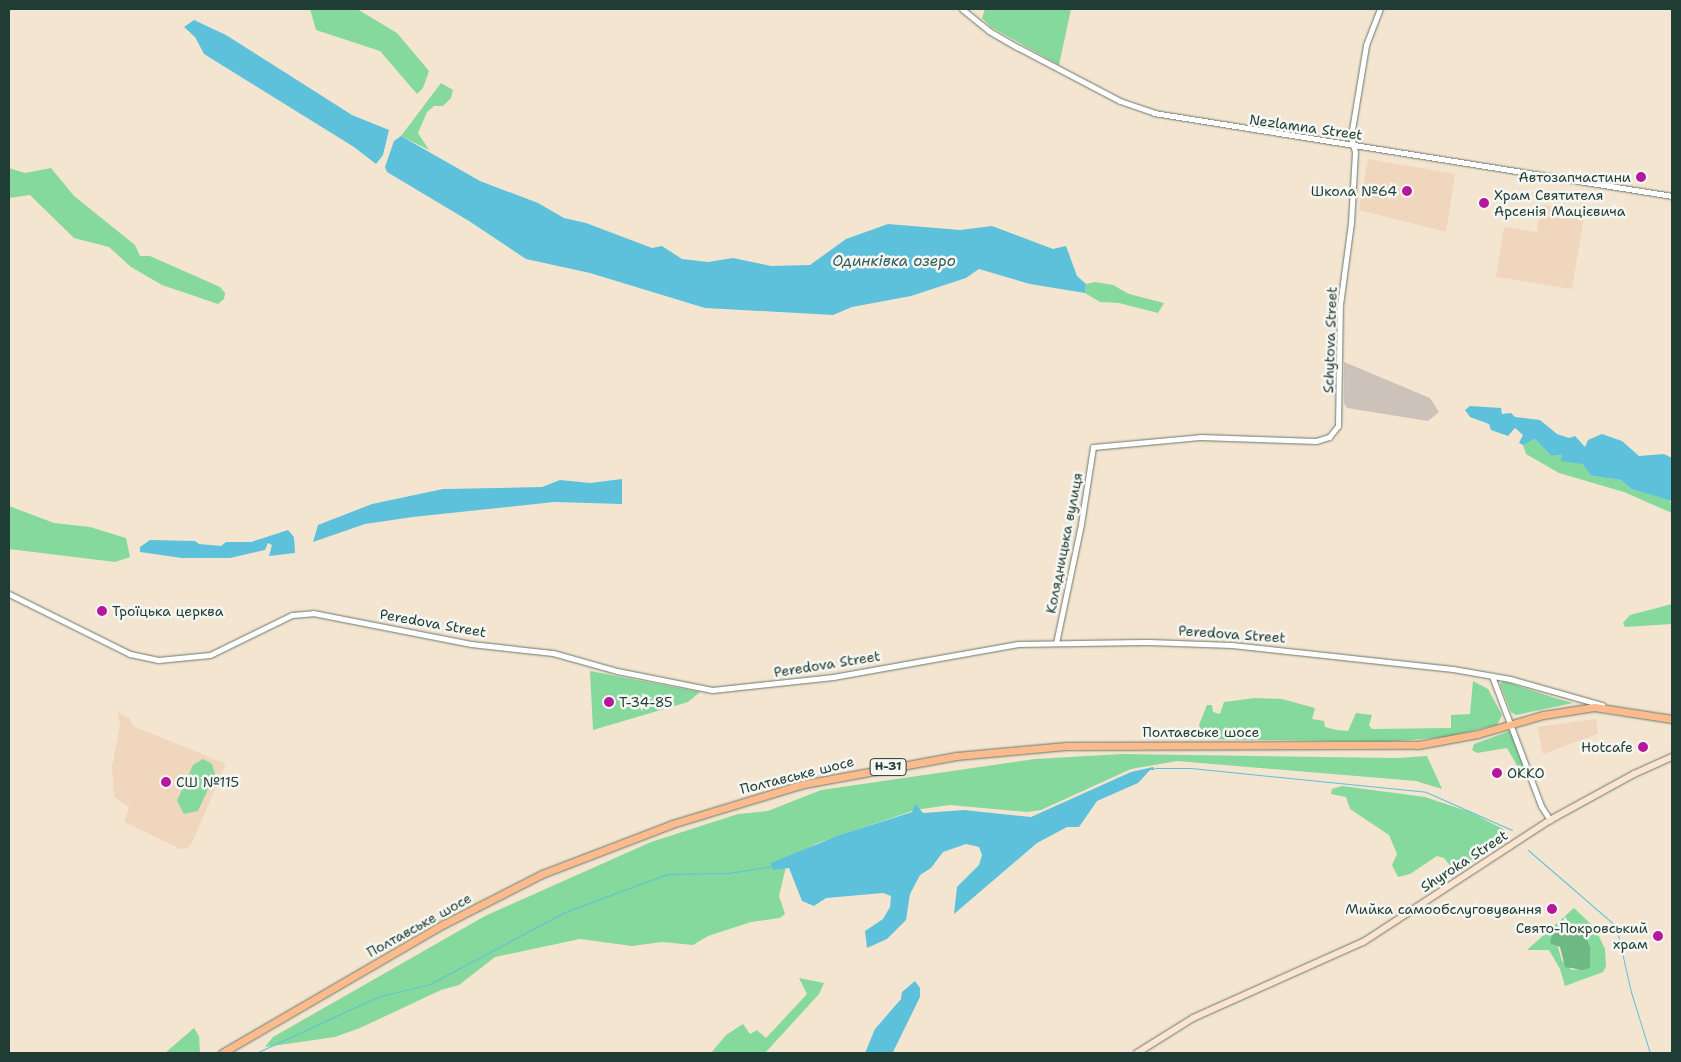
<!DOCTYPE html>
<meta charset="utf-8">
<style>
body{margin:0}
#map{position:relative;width:1681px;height:1062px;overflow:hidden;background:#f4e5d1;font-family:"Shantell Sans",sans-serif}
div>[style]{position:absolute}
.built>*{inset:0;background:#efd6bc}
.industrial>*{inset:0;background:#cdc2b9}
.green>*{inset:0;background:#85d99c}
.forest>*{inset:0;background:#6cb984}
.water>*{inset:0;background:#5dc1db}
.stream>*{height:1px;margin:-0.5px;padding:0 0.5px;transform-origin:0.5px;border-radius:0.5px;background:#5dc1db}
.roads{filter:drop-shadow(0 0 1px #6a786b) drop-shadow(0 0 1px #6a786b)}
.tertiary>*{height:5px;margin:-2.5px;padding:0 2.5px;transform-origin:2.5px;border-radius:2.5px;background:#fff}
.secondary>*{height:6px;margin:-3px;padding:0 3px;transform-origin:3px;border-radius:3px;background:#fde4d1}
.primary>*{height:7px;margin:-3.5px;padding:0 3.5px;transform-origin:3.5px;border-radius:3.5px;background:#fbbb8c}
.dots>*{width:14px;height:14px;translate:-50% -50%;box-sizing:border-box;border:2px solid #f6f6f2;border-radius:50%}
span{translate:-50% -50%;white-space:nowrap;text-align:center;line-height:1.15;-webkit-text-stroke:5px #f6f6f2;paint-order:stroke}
.shield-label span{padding:1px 4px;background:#f6f6f2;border:1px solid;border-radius:4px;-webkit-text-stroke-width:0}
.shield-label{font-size:12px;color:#1f3d34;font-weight:700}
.street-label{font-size:14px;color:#1f3d34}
.poi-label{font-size:14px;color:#1f3d34}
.right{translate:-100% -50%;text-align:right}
.left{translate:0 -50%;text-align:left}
.water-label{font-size:15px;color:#2e5e5e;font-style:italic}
.frame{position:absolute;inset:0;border:10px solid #1f3d34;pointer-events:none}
</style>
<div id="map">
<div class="built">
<div style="clip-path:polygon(1368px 159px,1455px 174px,1446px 232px,1359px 210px)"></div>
<div style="clip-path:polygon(1541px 205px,1585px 211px,1572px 289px,1496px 277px,1504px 227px,1537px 232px)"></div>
<div style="clip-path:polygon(117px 711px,130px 719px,133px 726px,226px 764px,192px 843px,187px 848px,181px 849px,124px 822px,129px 807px,114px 797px,112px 767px,120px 724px)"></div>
<div style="clip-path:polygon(1596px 719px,1598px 734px,1543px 754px,1537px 727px)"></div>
</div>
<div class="industrial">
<div style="clip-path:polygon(1344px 362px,1430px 398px,1439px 412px,1428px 421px,1347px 408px,1344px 403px)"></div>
</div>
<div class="green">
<div style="clip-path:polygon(310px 9px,357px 9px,397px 33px,429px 71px,423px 88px,417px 94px,380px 51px,316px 30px)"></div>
<div style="clip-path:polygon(985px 9px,1071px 9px,1059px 65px,991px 27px,982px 18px)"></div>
<div style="clip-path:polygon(441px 83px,453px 90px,451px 98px,443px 106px,434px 106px,427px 112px,418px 133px,429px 150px,401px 136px)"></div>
<div style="clip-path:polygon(9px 168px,25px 173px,51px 168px,74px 196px,135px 245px,140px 256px,150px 256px,220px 287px,225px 293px,224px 299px,218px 304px,162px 285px,131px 267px,109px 247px,74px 238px,30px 195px,9px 198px)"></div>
<div style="clip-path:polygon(1095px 282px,1113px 285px,1129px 294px,1164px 303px,1158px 313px,1119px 303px,1100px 302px,1085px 293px,1086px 284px)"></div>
<div style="clip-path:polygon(1535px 439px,1551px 456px,1562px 455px,1582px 464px,1592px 476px,1621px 480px,1631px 489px,1670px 500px,1672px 513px,1624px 492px,1559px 473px,1526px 454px,1523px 445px)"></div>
<div style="clip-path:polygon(9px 506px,54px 523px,90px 527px,126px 538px,130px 557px,115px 562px,9px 549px)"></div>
<div style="clip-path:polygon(1672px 604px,1672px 624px,1625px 627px,1623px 623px,1630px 615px)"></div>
<div style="clip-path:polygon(590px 671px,700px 692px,688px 702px,593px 730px)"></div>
<div style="clip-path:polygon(1473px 681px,1488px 689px,1502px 715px,1497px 725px,1446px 737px,1384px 742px,1203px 739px,1199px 725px,1207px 705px,1212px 705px,1213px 712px,1220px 714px,1224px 702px,1255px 698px,1282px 699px,1315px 708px,1312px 719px,1324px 721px,1325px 727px,1337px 730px,1348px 731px,1356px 713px,1372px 715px,1369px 725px,1372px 729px,1451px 728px,1451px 715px,1470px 714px)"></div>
<div style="clip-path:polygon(1503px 681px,1555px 698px,1573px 703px,1516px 715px,1511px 712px,1500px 684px)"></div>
<div style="clip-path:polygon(1510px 731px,1516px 740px,1525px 772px,1523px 776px,1507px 748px,1477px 753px,1472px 750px,1474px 744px)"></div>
<div style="clip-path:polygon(1122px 754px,1397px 758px,1427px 756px,1442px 789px,1416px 781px,1177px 761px,1131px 769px,1041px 810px,1027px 812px,950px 805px,915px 810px,818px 843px,788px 858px,779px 896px,785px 914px,780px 918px,751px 922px,708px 936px,693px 945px,662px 942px,632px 946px,580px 939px,495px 957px,459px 985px,441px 990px,360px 1028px,335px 1037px,265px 1047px,273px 1037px,485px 916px,651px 842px,738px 814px,768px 811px,821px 790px,1035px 759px)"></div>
<div style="clip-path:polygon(203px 759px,212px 764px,215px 774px,198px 811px,184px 814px,177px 801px,193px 765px)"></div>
<div style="clip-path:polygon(1342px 786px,1425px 797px,1470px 812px,1503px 829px,1508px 837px,1456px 873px,1444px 858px,1437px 856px,1410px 874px,1398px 877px,1392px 865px,1397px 854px,1389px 835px,1350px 809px,1346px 797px,1331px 794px,1332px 789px)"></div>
<div style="clip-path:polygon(evenodd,1574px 908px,1595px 928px,1605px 949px,1606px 966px,1603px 972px,1565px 986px,1560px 969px,1549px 950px,1527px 950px,1574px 908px,1567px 922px,1584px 934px,1590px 946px,1590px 968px,1572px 970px,1562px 961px,1553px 930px,1567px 922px)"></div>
<div style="clip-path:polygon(799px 978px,824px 983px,819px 994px,765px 1053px,711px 1053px,726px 1035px,743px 1024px,750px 1034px,757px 1030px,766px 1038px,807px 994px)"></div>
<div style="clip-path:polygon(194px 1028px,199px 1036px,200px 1053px,165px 1053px)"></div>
</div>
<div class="forest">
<div style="clip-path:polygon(1567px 922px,1584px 934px,1590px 946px,1590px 968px,1583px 970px,1565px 967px,1560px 947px,1550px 943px,1553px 930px)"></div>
</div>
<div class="water">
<div style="clip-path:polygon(194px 20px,226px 35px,352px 115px,389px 130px,383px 155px,376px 164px,354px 147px,204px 54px,195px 37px,184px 27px)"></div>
<div style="clip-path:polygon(401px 136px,480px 181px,538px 203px,564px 218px,586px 223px,652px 248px,662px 246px,682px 259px,708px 262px,733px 258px,771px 266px,810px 265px,846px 239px,888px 224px,960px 230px,992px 226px,1053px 249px,1066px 246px,1077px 276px,1086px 284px,1085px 293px,1030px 284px,979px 269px,966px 278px,911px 296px,852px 307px,833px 315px,705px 308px,590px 273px,526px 259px,469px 221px,387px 172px,385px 167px,394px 141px)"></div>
<div style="clip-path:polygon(1470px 406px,1501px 408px,1502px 414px,1511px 413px,1515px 417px,1540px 420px,1557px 434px,1569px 438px,1575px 436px,1585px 447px,1588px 440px,1602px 434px,1622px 441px,1639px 456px,1664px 454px,1672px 458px,1672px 501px,1631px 489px,1621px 480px,1592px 476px,1582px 464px,1561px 461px,1562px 455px,1551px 456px,1535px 439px,1523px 445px,1519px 443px,1523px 435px,1515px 428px,1508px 436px,1491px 430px,1489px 424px,1470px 417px,1465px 410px)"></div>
<div style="clip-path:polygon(622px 479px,622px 504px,554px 502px,413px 517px,365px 524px,313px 542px,318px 525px,372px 504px,443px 489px,542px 487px,560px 480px,590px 483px)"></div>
<div style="clip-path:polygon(288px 530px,294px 537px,295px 553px,269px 556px,272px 545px,268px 543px,265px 550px,230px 558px,182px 558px,140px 552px,140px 547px,150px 540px,195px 541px,199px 544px,221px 546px,226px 542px,251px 542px)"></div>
<div style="clip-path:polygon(1153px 767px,1155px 770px,1150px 770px,1138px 783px,1097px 801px,1079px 827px,1067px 827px,1037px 843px,954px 914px,957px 887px,979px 865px,982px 855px,979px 847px,966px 844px,943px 852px,931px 868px,920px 875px,910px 894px,906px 920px,887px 939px,867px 948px,865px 931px,883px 919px,890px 907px,891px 896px,883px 893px,826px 898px,814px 906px,802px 901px,789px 868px,773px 870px,771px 863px,837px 836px,912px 812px,916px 804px,923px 813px,964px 810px,1031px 817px,1131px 772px)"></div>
<div style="clip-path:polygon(915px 981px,920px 988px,920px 997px,893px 1052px,865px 1053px,875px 1029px,901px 999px,902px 992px)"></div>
</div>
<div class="stream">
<div style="left:1155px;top:768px;width:36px"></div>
<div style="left:1191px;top:768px;width:236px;rotate:5.8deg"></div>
<div style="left:1426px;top:792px;width:94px;rotate:23.8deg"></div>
<div style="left:1528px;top:850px;width:116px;rotate:40.8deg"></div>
<div style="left:1616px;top:926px;width:68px;rotate:77.2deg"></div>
<div style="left:1631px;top:992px;width:64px;rotate:72.7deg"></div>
<div style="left:256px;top:1053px;width:133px;rotate:-24.8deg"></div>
<div style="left:377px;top:997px;width:55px;rotate:-13.8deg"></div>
<div style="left:430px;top:984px;width:153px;rotate:-28.1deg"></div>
<div style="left:565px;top:912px;width:110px;rotate:-20.3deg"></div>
<div style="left:668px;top:874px;width:60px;rotate:-1deg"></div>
<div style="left:728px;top:873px;width:46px;rotate:-8.8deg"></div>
</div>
<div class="roads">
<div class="tertiary">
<div style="left:962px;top:9px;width:35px;rotate:39deg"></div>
<div style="left:989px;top:31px;width:34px;rotate:30deg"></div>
<div style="left:1019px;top:48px;width:114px;rotate:27.7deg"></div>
<div style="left:1120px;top:101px;width:36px;rotate:19deg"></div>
<div style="left:1154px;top:113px;width:525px;rotate:9.1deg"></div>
<div style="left:9px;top:594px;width:135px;rotate:26.4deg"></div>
<div style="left:130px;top:654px;width:29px;rotate:12deg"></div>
<div style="left:158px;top:660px;width:52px;rotate:-5.5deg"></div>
<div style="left:210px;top:655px;width:91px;rotate:-26deg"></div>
<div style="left:292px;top:615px;width:21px;rotate:-5deg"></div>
<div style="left:313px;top:613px;width:161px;rotate:11.1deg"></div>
<div style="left:471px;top:644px;width:82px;rotate:6.3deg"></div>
<div style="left:553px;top:653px;width:66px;rotate:15.7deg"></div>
<div style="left:617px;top:671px;width:97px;rotate:11.3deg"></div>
<div style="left:712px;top:690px;width:122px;rotate:-6.1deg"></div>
<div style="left:833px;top:677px;width:188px;rotate:-10.1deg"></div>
<div style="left:1018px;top:644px;width:131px;rotate:-0.9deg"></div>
<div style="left:1149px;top:642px;width:83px;rotate:2.1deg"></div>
<div style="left:1232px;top:645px;width:222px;rotate:6.2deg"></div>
<div style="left:1453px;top:669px;width:58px;rotate:10deg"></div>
<div style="left:1510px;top:679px;width:96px;rotate:15.8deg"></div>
<div style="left:1056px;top:643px;width:122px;rotate:-78.1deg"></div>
<div style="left:1081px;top:524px;width:78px;rotate:-81.1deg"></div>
<div style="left:1093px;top:447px;width:107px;rotate:-5.3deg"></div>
<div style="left:1200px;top:437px;width:116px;rotate:2deg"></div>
<div style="left:1316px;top:441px;width:14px;rotate:-17deg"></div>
<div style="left:1329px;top:437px;width:14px;rotate:-51deg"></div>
<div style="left:1338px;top:426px;width:121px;rotate:-89.1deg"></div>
<div style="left:1340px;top:305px;width:83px;rotate:-82.4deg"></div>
<div style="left:1351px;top:223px;width:71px;rotate:-86.8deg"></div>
<div style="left:1355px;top:152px;width:16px;rotate:-104deg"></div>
<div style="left:1351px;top:136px;width:92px;rotate:-80.6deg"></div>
<div style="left:1366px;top:45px;width:39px;rotate:-69deg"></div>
<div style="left:1492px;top:676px;width:139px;rotate:69.3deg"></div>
<div style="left:1541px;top:806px;width:17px;rotate:57deg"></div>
</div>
<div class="secondary">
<div style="left:1137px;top:1053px;width:66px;rotate:-32deg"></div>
<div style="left:1193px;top:1018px;width:186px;rotate:-24.1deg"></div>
<div style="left:1363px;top:942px;width:223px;rotate:-33.1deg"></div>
<div style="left:1550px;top:820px;width:96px;rotate:-28.7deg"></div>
<div style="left:1634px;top:774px;width:42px;rotate:-24.1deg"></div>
</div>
<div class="primary">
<div style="left:222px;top:1053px;width:257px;rotate:-30.2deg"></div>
<div style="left:444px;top:924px;width:110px;rotate:-27deg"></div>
<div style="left:542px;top:874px;width:139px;rotate:-21deg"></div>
<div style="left:672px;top:824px;width:138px;rotate:-16.9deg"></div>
<div style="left:804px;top:784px;width:155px;rotate:-10.4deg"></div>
<div style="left:956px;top:756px;width:110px;rotate:-5.2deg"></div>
<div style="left:1066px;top:746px;width:352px;rotate:-0.2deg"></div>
<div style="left:1418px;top:745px;width:61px;rotate:-10.4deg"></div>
<div style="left:1478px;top:734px;width:68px;rotate:-16.3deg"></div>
<div style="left:1543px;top:715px;width:52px;rotate:-8.9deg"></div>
<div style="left:1594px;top:707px;width:79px;rotate:8.7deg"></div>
</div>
</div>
<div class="dots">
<div style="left:1641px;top:177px;background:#b5179e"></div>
<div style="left:1407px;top:191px;background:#b5179e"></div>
<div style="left:1484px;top:203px;background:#b5179e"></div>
<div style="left:102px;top:611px;background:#b5179e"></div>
<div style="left:609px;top:702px;background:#b5179e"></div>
<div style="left:1643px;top:747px;background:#b5179e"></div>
<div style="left:1497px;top:773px;background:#b5179e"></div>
<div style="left:166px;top:782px;background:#b5179e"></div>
<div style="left:1552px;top:909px;background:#b5179e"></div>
<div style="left:1658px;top:936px;background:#b5179e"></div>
</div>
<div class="shield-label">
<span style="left:888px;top:767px">Н-31</span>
</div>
<div class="street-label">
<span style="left:1306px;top:127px;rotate:8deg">Nezlamna Street</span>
<span style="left:1330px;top:340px;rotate:-88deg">Schytova Street</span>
<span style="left:1064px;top:543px;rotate:-79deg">Колядницька вулиця</span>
<span style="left:433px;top:623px;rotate:10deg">Peredova Street</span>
<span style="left:1232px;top:634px;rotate:4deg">Peredova Street</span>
<span style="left:827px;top:664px;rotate:-9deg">Peredova Street</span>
<span style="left:1201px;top:732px">Полтавське шосе</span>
<span style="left:797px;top:775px;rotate:-14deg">Полтавське шосе</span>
<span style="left:1464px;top:861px;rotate:-33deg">Shyroka Street</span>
<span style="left:419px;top:925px;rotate:-29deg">Полтавське шосе</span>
</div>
<div class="poi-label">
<span class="right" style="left:1631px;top:177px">Автозапчастини</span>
<span class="right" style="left:1397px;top:191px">Школа №64</span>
<span class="left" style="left:1494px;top:203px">Храм Святителя<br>Арсенія Мацієвича</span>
<span class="left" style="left:112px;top:611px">Троїцька церква</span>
<span class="left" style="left:619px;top:702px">Т-34-85</span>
<span class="right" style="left:1633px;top:747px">Hotcafe</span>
<span class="left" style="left:1507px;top:773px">OKKO</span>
<span class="left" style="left:176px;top:782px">СШ №115</span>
<span class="right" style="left:1542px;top:909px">Мийка самообслуговування</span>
<span class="right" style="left:1648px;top:936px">Свято-Покровський<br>храм</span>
</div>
<div class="water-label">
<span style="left:894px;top:262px">Одинківка озеро</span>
</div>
<div class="frame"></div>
</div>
